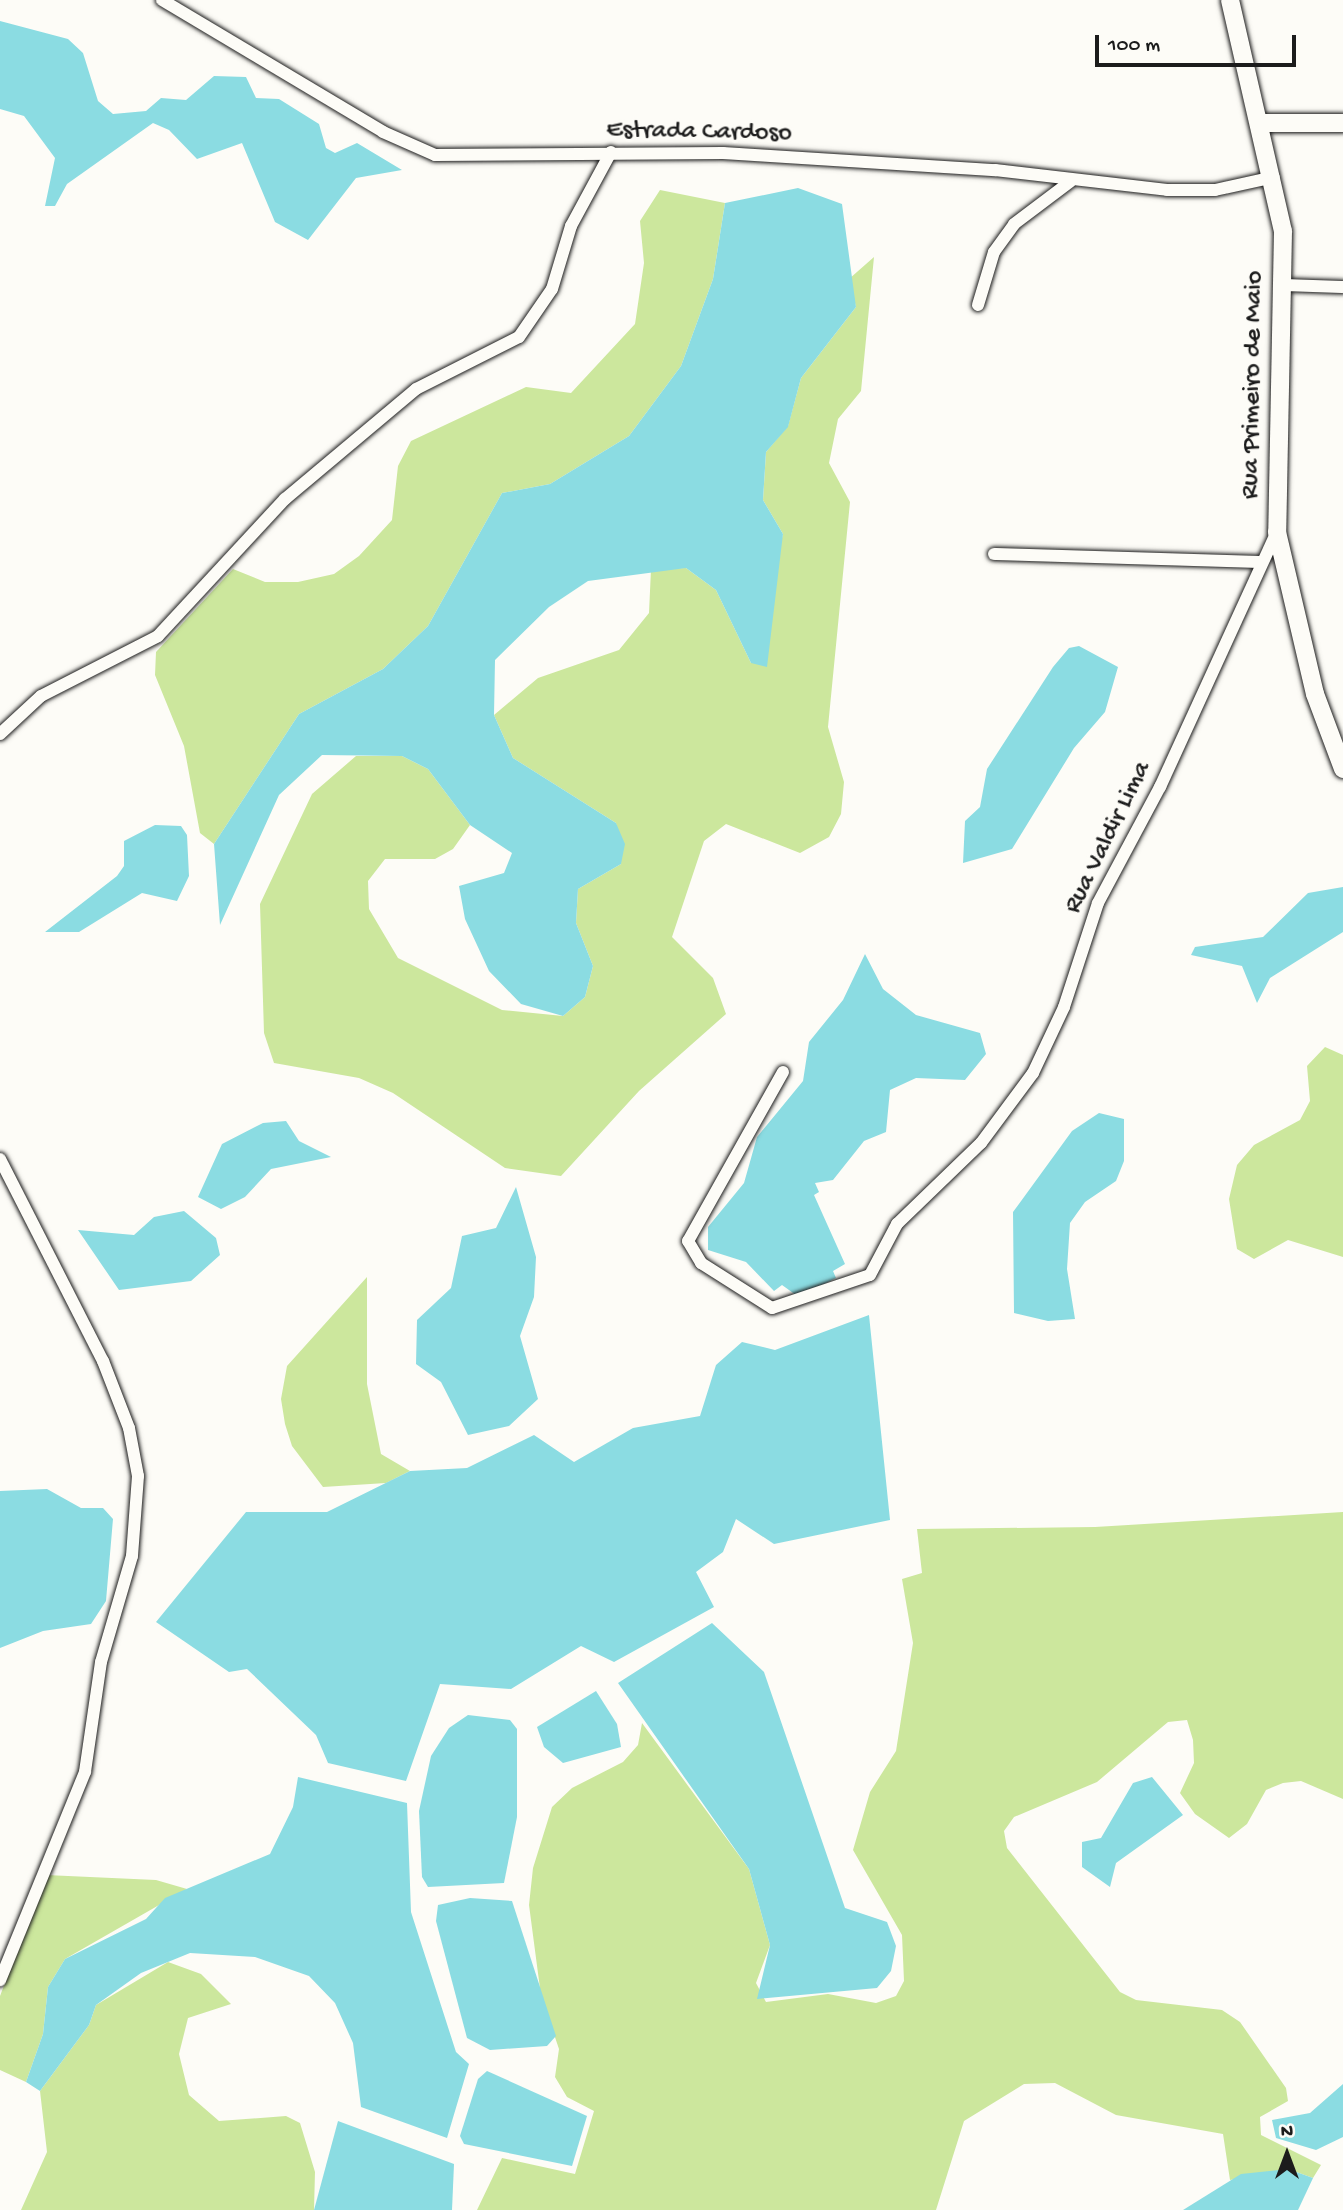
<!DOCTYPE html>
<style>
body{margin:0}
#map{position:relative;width:1343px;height:2210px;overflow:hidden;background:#fdfcf7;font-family:"Gochi Hand",sans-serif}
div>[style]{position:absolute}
.green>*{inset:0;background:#cce79d}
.water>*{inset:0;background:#8bdce2}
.roads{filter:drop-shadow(0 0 2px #1c1c1c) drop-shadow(0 0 2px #1c1c1c)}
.street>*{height:12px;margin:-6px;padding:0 6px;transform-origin:6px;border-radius:6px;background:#fdfcf7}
.secondary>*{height:18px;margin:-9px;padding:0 9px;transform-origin:9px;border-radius:9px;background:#fdfcf7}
span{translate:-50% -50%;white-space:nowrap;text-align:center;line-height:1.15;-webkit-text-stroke:6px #fdfcf7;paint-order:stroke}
.street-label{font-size:26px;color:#1c1c1c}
.north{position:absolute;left:1252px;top:2119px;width:70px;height:70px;-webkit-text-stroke:5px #fdfcf7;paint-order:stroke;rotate:0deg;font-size:19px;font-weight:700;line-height:28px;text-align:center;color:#1c1c1c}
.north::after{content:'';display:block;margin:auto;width:24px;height:32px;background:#1c1c1c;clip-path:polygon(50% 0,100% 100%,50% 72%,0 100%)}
.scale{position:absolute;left:1095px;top:35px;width:201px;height:32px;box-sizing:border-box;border:4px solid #1c1c1c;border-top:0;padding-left:9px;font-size:21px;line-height:24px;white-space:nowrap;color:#1c1c1c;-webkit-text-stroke:5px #fdfcf7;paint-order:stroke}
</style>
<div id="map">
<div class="green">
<div style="clip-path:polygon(660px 190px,725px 203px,713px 279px,681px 366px,629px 436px,550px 484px,502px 493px,428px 626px,383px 669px,299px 714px,214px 844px,200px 833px,184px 746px,155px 675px,156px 652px,233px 569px,265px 582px,298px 582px,334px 574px,359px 556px,392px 520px,398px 466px,411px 441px,526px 387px,571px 393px,635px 324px,644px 263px,640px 221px)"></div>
<div style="clip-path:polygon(874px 257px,861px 391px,838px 419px,829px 463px,850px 502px,828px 727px,844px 782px,841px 814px,829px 837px,800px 853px,726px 824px,704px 841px,672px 937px,713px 978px,726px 1014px,639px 1091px,561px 1176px,505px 1168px,393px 1093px,359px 1078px,274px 1063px,264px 1033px,260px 904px,312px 794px,356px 756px,402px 756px,428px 769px,470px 825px,453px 849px,435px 859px,385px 859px,368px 881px,369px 909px,398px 958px,502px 1010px,563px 1016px,585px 997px,593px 966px,576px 923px,578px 889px,621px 864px,616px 823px,513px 758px,494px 715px,538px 678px,619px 650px,649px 613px,651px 569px,686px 568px,716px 590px,751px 663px,783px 534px,763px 500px,766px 452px,788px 426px,801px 378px,856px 307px,849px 279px)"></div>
<div style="clip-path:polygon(1325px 1047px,1343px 1055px,1343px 1257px,1288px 1240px,1254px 1259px,1237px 1249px,1229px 1199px,1237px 1165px,1254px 1145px,1300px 1120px,1310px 1101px,1307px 1066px)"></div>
<div style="clip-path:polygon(367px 1277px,367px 1384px,381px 1454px,410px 1471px,386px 1483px,323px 1487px,292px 1446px,285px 1424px,281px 1399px,287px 1366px)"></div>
<div style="clip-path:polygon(1343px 1512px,1343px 1799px,1301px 1781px,1283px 1783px,1266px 1790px,1247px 1824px,1229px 1838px,1195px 1814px,1180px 1793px,1194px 1763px,1193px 1740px,1187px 1720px,1168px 1722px,1097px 1782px,1014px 1817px,1004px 1831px,1007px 1848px,1120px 1992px,1136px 2000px,1222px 2010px,1240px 2022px,1286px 2088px,1288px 2101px,1260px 2117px,1261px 2135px,1321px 2165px,1313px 2178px,1288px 2169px,1230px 2180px,1223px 2134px,1116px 2115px,1055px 2083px,1024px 2084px,964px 2121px,936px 2210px,477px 2210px,502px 2158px,575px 2174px,594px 2111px,567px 2097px,555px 2077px,559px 2049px,541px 1996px,529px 1905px,533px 1868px,552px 1807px,572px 1788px,623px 1762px,638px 1745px,642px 1723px,749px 1869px,770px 1945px,756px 1983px,766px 2002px,828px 1994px,876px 2003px,896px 1996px,904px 1981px,902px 1935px,853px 1850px,870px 1792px,896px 1751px,913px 1643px,902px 1579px,922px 1573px,917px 1529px,1095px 1527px)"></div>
<div style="clip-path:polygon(46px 1875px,156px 1880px,187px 1889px,65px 1959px,48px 1987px,43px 2034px,26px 2082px,0 2070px,0 1996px)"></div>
<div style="clip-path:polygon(168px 1962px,201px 1974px,231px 2004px,188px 2018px,179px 2054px,189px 2095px,219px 2121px,286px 2116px,300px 2123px,315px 2172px,314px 2210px,21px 2210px,47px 2152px,40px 2091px,89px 2025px,96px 2005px)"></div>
</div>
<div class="water">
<div style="clip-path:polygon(0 21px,68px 39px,83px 53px,98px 101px,113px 114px,146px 111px,161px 98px,186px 100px,214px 76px,246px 77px,256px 98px,279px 99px,319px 124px,326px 148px,335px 153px,357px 143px,402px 170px,356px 178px,308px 240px,275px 222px,242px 143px,197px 159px,169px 130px,153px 123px,67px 184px,55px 206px,45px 206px,55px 158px,24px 116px,0 109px)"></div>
<div style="clip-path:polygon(798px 188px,842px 204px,856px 307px,801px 378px,788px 427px,766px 452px,763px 500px,783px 534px,767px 667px,751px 663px,716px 590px,686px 568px,588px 581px,549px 607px,495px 660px,494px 715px,513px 758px,616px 823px,625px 844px,621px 864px,578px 889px,576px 923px,593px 966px,585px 997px,563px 1016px,521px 1004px,489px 971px,465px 919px,459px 886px,504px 873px,512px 853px,470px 825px,428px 769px,402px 756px,322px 755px,279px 795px,220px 925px,214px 844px,299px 714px,383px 669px,428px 626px,502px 493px,550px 484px,629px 436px,681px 366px,713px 279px,725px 203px)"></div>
<div style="clip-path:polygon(1079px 646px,1118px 667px,1105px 712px,1074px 748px,1012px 849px,963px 863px,965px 821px,980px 807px,987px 769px,1053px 667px,1069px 648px)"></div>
<div style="clip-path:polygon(155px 825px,181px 826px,187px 835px,189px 876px,177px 901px,142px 893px,79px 932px,45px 932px,117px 876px,124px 866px,124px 841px)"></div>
<div style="clip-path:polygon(1343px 887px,1343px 932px,1270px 978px,1257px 1003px,1242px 966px,1191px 955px,1195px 947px,1263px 937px,1308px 893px)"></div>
<div style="clip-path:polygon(865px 954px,883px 989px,916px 1015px,980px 1033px,986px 1054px,965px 1080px,916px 1078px,890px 1090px,886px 1132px,864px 1141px,833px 1180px,815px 1183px,819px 1192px,814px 1195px,845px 1264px,833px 1271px,836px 1278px,812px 1290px,796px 1295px,782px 1285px,774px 1291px,746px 1262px,708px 1250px,708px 1227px,744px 1183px,757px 1137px,803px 1081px,809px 1042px,843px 1000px)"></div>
<div style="clip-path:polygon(1099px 1113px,1124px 1119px,1124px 1161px,1116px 1181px,1085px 1202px,1070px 1223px,1067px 1269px,1075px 1319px,1048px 1321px,1014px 1313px,1013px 1212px,1072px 1131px)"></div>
<div style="clip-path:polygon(286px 1121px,299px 1141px,331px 1157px,271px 1169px,245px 1197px,221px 1209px,198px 1197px,222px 1144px,263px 1123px)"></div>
<div style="clip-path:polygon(516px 1187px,536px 1257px,534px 1297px,520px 1336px,538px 1399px,509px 1426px,468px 1435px,441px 1382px,416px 1364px,417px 1320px,451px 1288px,462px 1236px,496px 1228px)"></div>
<div style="clip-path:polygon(184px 1211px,216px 1238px,220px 1255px,191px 1281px,119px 1290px,78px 1230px,134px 1235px,154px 1217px)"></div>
<div style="clip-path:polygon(869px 1315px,890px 1520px,774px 1544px,736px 1519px,723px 1552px,696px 1572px,714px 1607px,614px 1662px,581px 1646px,511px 1689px,440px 1684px,406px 1781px,328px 1763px,316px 1735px,247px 1669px,229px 1672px,156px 1622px,246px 1512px,327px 1512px,410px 1471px,467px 1468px,534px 1435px,574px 1462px,633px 1428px,700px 1416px,716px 1365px,742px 1342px,775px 1350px)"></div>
<div style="clip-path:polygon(47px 1489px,81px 1508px,103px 1508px,113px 1519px,106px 1601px,91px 1624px,43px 1631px,0 1648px,0 1491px)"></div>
<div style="clip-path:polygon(712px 1623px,764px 1672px,845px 1908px,887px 1922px,896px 1946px,891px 1971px,877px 1988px,757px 1999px,770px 1945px,749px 1869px,618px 1683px)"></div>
<div style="clip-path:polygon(596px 1691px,617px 1724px,621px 1747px,563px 1763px,544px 1747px,537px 1727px)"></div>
<div style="clip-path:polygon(468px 1715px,510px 1720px,517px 1729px,517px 1817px,504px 1883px,428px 1887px,422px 1877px,419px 1811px,431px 1756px,449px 1728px)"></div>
<div style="clip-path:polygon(298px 1777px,407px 1803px,411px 1912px,456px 2052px,469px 2064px,447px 2138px,361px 2107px,353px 2043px,335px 2003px,309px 1976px,255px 1957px,190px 1953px,141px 1973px,96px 2005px,89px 2025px,40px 2091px,26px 2082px,43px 2034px,48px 1987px,65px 1959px,146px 1919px,165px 1898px,270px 1854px,293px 1807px)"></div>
<div style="clip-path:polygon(1152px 1777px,1183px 1815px,1116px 1863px,1110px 1887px,1082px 1867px,1082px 1842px,1101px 1838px,1133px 1783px)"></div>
<div style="clip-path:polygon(470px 1898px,512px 1901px,556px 2036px,547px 2046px,490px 2050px,467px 2038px,436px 1921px,438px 1905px)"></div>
<div style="clip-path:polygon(487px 2071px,587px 2116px,572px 2166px,464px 2144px,460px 2136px,478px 2079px)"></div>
<div style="clip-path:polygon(1343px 2084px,1343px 2137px,1316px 2150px,1276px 2138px,1272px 2120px,1310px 2113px)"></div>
<div style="clip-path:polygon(338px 2121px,454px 2164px,452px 2210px,314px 2210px)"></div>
<div style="clip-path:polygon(1288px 2169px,1313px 2178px,1298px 2210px,1183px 2210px,1241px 2174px)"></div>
</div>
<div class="roads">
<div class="street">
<div style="left:162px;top:0;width:257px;rotate:30.8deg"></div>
<div style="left:383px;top:132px;width:57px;rotate:23.9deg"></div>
<div style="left:435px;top:155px;width:288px;rotate:-0.4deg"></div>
<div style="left:723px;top:153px;width:273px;rotate:3.6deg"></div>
<div style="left:995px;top:170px;width:173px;rotate:6.6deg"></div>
<div style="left:1167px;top:190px;width:48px"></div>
<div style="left:1215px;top:190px;width:60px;rotate:-12.4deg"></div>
<div style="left:1283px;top:285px;width:60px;rotate:1.9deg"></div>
<div style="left:978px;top:305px;width:55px;rotate:-73.2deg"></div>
<div style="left:994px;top:252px;width:34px;rotate:-54deg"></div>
<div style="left:1014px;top:224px;width:71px;rotate:-37deg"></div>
<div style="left:994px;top:554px;width:268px;rotate:1.7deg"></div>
<div style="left:0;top:734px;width:56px;rotate:-42.8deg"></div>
<div style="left:41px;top:696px;width:131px;rotate:-27.1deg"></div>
<div style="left:158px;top:636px;width:187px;rotate:-47.2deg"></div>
<div style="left:285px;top:499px;width:171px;rotate:-40deg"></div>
<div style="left:416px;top:389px;width:115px;rotate:-26.8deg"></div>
<div style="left:519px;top:337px;width:58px;rotate:-55.5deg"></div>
<div style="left:552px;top:289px;width:66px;rotate:-73.2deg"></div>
<div style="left:571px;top:226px;width:84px;rotate:-61.6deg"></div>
<div style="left:783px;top:1072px;width:194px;rotate:119.3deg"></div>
<div style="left:688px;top:1241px;width:26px;rotate:59deg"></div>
<div style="left:701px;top:1263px;width:84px;rotate:32.4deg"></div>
<div style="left:772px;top:1308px;width:103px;rotate:-18.6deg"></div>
<div style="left:870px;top:1275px;width:58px;rotate:-62.1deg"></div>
<div style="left:897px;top:1224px;width:117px;rotate:-44deg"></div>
<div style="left:981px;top:1143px;width:87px;rotate:-53.4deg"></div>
<div style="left:1033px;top:1073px;width:73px;rotate:-64.8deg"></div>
<div style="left:1064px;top:1007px;width:109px;rotate:-71.9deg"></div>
<div style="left:1098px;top:903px;width:132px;rotate:-61.9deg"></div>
<div style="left:1160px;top:787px;width:281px;rotate:-65.4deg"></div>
<div style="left:0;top:1159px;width:227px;rotate:63deg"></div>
<div style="left:103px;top:1361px;width:72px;rotate:68.8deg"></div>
<div style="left:129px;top:1428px;width:49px;rotate:79.4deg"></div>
<div style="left:138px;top:1476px;width:80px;rotate:94.3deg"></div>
<div style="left:132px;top:1556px;width:110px;rotate:106.3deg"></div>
<div style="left:101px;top:1662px;width:111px;rotate:98.3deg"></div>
<div style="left:85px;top:1772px;width:225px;rotate:112.2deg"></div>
</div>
<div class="secondary">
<div style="left:1230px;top:0;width:237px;rotate:77.1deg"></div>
<div style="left:1283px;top:231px;width:301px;rotate:91.1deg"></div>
<div style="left:1277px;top:532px;width:166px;rotate:76.8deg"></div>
<div style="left:1315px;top:694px;width:80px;rotate:69.5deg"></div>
<div style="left:1263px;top:123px;width:80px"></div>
</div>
</div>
<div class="street-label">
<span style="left:699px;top:133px;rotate:1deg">Estrada Cardoso</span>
<span style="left:1254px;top:385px;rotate:-89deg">Rua Primeiro de Maio</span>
<span style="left:1109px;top:838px;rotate:-64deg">Rua Valdir Lima</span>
</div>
<div class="north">N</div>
<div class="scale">100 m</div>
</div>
